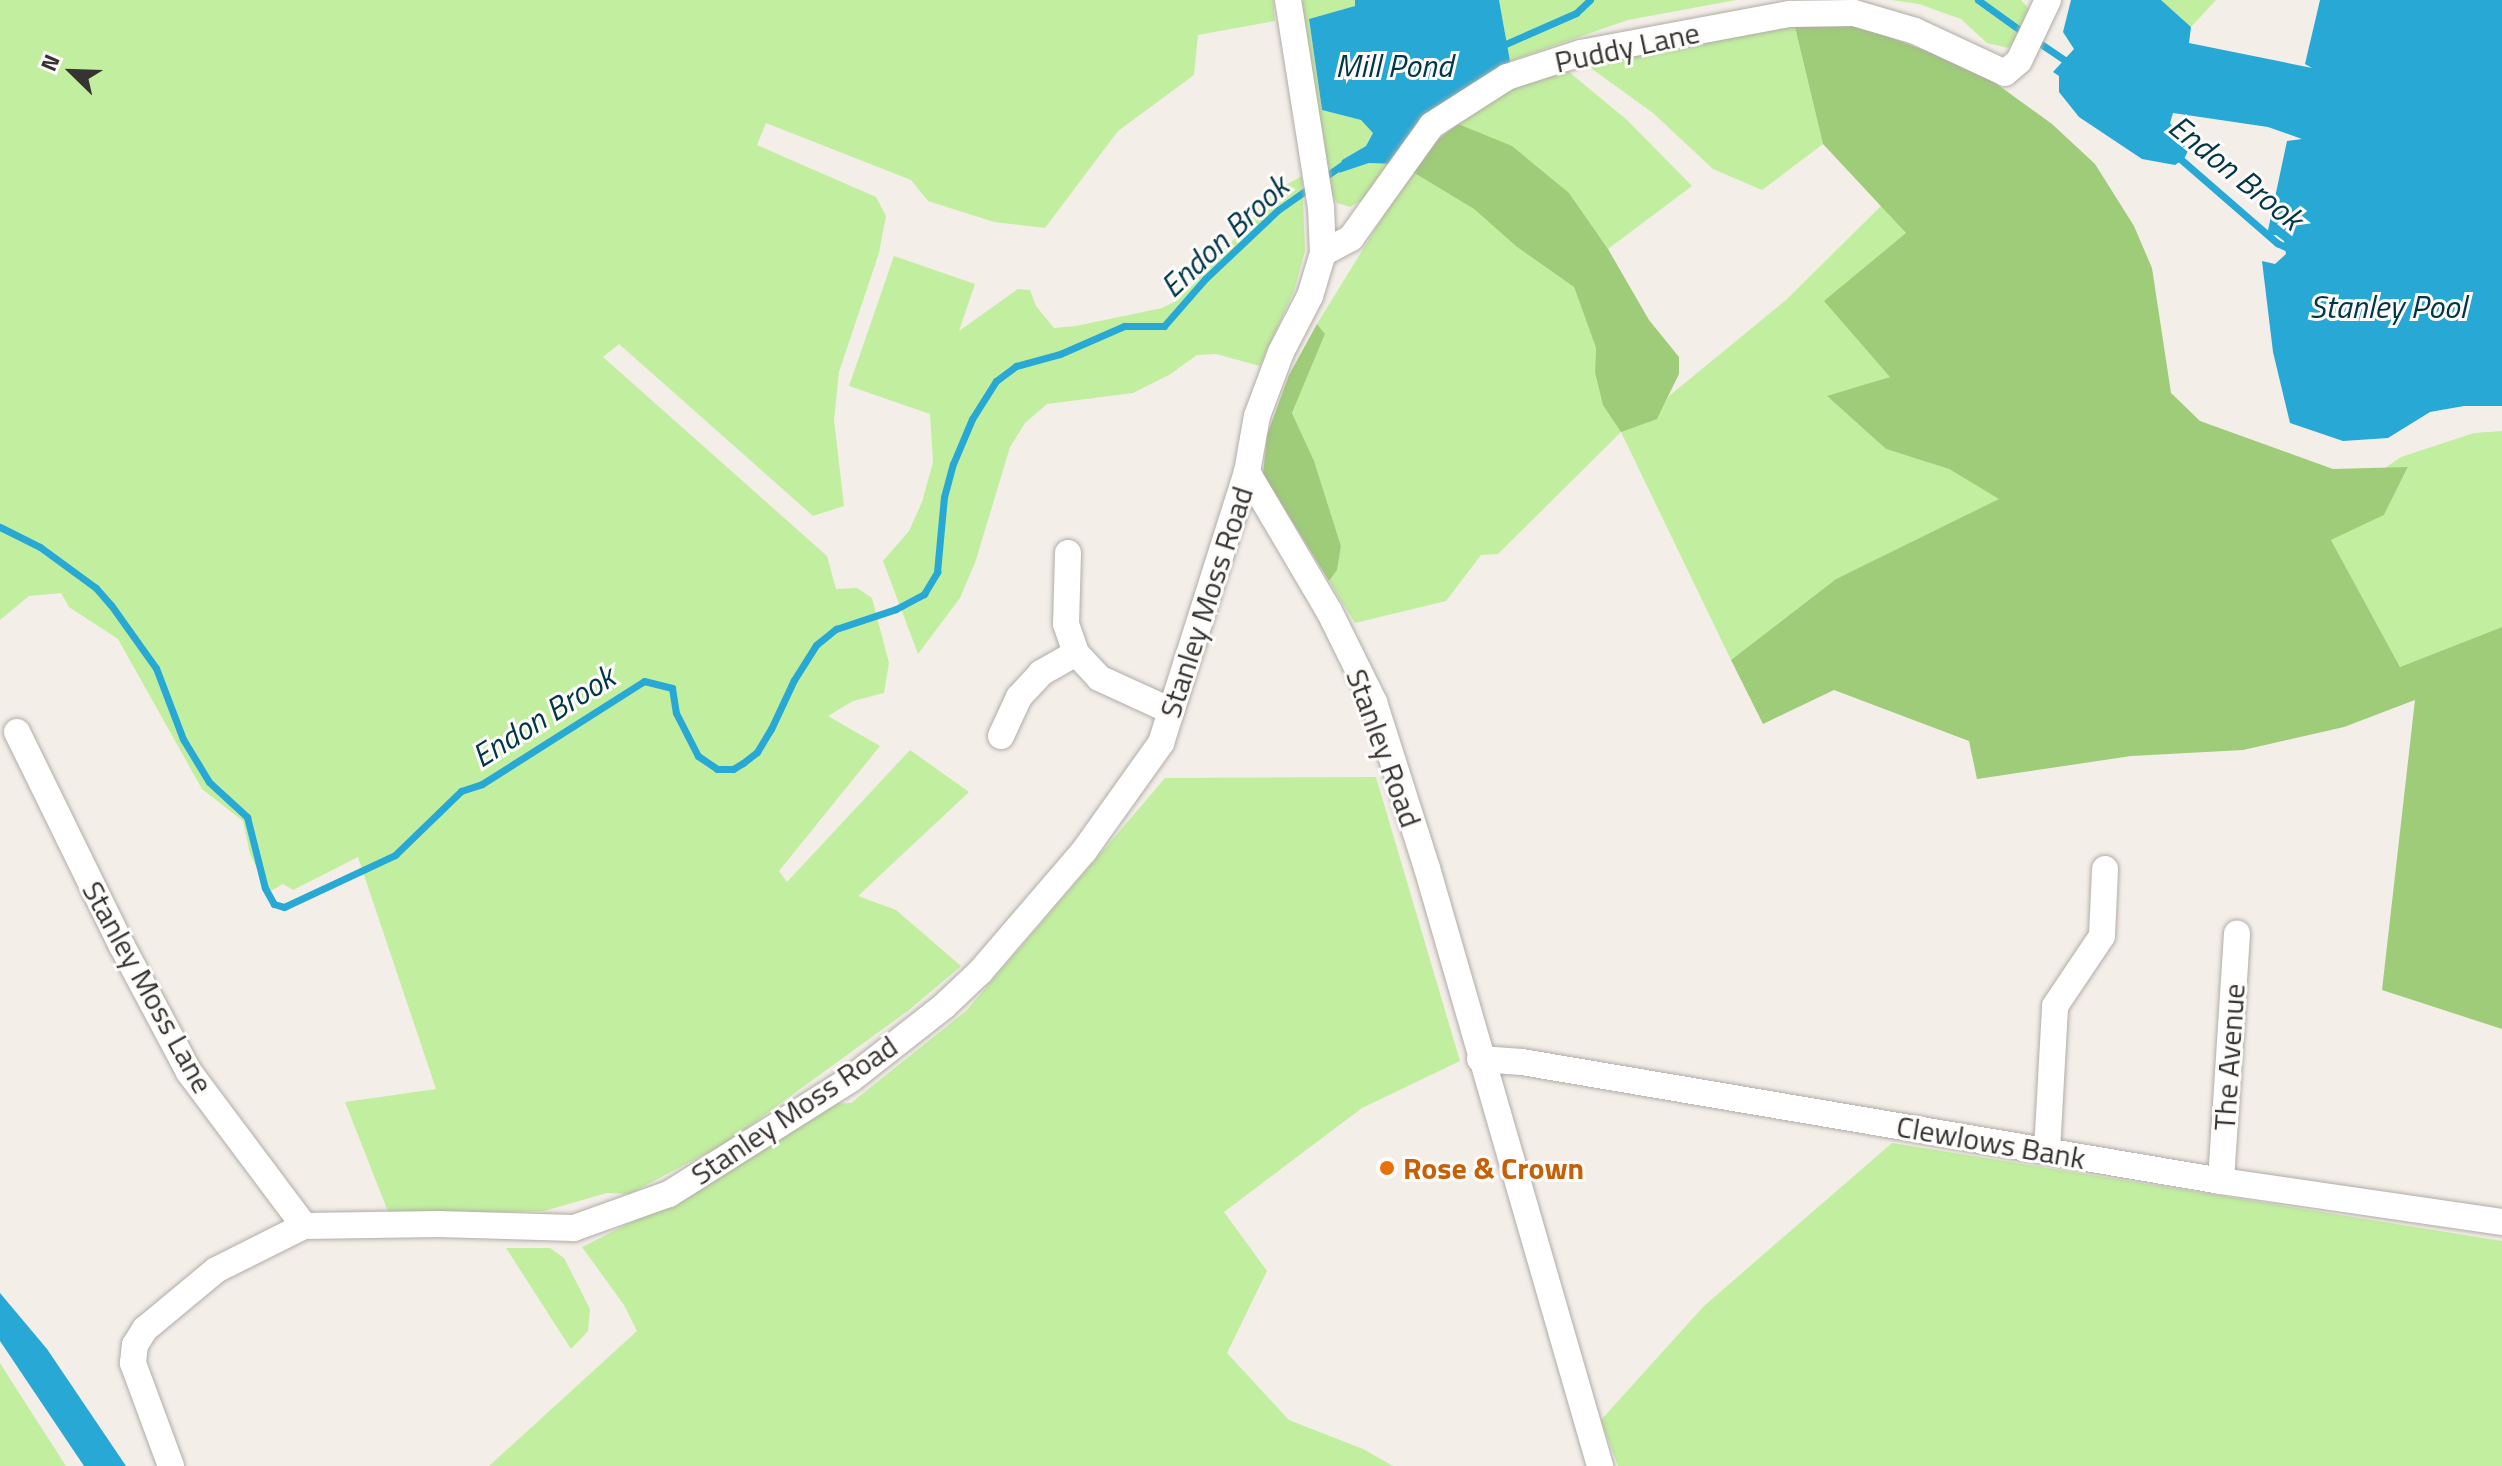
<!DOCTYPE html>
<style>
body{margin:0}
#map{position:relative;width:2502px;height:1466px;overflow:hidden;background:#f4eee9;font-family:"Titillium Web",sans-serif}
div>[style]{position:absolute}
.green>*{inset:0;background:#c2ee9f}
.forest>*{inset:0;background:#9ecc78}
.water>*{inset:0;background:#27a8d5}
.stream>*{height:7px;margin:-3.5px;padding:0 3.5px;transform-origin:3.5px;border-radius:3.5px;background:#27a8d5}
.roads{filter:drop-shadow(0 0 2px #b1aca7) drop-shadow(0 0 2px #b1aca7)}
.minor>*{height:26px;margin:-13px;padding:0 13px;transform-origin:13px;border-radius:13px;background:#fff}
.dots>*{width:22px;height:22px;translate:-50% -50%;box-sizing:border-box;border:4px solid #fefcfa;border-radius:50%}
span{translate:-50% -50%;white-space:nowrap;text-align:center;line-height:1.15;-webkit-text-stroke:6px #fefcfa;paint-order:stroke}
.street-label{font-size:30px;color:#363432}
.food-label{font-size:30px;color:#c56008;font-weight:700}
.left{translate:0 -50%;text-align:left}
.water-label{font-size:32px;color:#003648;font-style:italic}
.north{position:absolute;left:32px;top:32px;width:80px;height:80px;-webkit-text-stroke:6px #fefcfa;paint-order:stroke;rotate:293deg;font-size:22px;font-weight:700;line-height:32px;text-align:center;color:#363432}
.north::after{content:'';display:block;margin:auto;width:28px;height:36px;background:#363432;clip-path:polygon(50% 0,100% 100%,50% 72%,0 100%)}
</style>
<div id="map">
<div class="green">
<div style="clip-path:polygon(0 0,1273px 0,1275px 21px,1198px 35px,1194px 75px,1118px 131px,1045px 228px,994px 222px,928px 201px,911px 180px,766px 123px,757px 145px,876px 197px,886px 216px,879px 253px,839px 372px,834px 420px,844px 506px,813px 516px,619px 344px,603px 357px,827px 556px,836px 589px,857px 588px,872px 598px,889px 663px,884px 693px,853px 701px,828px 716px,880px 746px,779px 871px,787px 882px,910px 750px,969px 792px,858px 896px,896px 910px,961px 966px,909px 1010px,726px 1143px,629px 1194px,607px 1193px,544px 1211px,389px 1214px,345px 1102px,436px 1089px,358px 857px,293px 890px,283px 884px,269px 892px,250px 854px,243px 821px,202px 789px,118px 639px,69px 607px,61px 593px,29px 596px,0 620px)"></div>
<div style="clip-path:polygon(1299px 0,1355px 0,1356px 6px,1309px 19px,1322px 110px,1361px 120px,1373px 133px,1366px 146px,1342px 160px,1339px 173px,1369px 163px,1395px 164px,1367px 197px,1350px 207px,1337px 203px,1327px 185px)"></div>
<div style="clip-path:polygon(1499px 0,1736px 0,1628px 20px,1510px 61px)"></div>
<div style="clip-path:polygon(1891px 0,2021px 0,2029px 9px,2020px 37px,2008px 48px,1987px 43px,1961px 19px,1919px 4px)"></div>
<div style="clip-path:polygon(2161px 0,2216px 0,2191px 27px)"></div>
<div style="clip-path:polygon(1794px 23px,1823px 144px,1762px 190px,1713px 169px,1653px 113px,1581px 61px)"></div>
<div style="clip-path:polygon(1563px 67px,1627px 120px,1692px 186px,1608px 249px,1569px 193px,1458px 124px,1519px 83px)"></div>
<div style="clip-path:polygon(1411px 171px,1474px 209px,1517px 247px,1574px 287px,1596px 348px,1595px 372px,1657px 418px,1669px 396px,1786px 300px,1881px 206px,1906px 233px,1890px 377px,1828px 397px,1886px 449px,1949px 469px,2000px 499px,1836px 579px,1731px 660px,1621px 432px,1498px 554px,1481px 555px,1446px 601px,1355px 623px,1329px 581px,1337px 570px,1341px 546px,1314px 462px,1292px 413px,1325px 334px,1317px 324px)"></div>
<div style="clip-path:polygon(1302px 176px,1305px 251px,1294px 291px,1260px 366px,1216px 354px,1197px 355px,1169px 375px,1133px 393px,1047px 404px,1025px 423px,1010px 447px,976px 560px,960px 598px,918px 654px,883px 561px,909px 531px,922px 502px,933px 462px,930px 414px,849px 386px,894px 256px,975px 284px,959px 331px,1018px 289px,1030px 290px,1036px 306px,1054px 328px,1076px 326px,1162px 308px,1178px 300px,1207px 264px,1243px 231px,1266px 196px)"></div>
<div style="clip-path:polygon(2502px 431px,2502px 627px,2400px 667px,2331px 540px,2384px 515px,2408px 468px,2385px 468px,2401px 457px,2474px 433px)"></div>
<div style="clip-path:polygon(1376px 777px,1460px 1061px,1362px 1108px,1224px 1212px,1267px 1271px,1227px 1353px,1289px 1420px,1363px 1449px,1393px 1466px,489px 1466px,637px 1331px,624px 1305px,582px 1247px,702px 1187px,828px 1104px,851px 1103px,966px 1011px,1165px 778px)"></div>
<div style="clip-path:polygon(1892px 1143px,2502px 1241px,2502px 1466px,1618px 1466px,1601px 1420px,1704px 1306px)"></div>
<div style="clip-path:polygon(550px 1248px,564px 1258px,590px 1309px,588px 1331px,571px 1349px,506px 1248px)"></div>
<div style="clip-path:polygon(0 1363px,19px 1393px,66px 1466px,0 1466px)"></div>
</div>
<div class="forest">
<div style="clip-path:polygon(1794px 23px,1856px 25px,1976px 69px,2052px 124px,2095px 164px,2134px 226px,2152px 268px,2171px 393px,2200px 421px,2333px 469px,2408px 467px,2384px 515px,2331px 540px,2400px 667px,2502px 627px,2502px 1029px,2382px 990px,2415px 700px,2344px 727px,2243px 750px,2131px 756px,1977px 779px,1969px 741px,1834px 690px,1763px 724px,1731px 660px,1836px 579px,1999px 499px,1949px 469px,1886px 449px,1827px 396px,1890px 377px,1824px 301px,1906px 233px,1823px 144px)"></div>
<div style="clip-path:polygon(1458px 124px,1512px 146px,1569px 193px,1608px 249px,1649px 320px,1679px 357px,1679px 374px,1657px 419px,1621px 432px,1603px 405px,1595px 372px,1596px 348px,1574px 287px,1517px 247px,1474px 209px,1411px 171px,1424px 150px)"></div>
<div style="clip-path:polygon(1317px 324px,1325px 334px,1292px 413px,1314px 461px,1341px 546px,1337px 570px,1329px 581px,1263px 474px,1267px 435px,1289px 375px)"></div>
</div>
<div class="water">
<div style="clip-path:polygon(1355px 0,1499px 0,1510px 61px,1395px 164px,1369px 163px,1339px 173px,1342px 160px,1366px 146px,1373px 133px,1361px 120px,1322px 110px,1309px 19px,1355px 6px)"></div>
<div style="clip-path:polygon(2071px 0,2161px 0,2191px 27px,2189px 43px,2312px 68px,2305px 64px,2320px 0,2502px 0,2502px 406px,2464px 406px,2430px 412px,2388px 438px,2343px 441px,2290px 423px,2273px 352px,2262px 261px,2275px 264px,2286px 254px,2284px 241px,2276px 235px,2267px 235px,2287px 141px,2302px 139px,2268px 127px,2173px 113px,2170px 123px,2188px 151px,2184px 159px,2175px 165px,2142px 159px,2079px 117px,2059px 92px,2059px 76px,2053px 72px,2074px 49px,2063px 32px)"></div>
<div style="clip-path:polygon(0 1293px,47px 1349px,126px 1466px,84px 1466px,0 1341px)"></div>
</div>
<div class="stream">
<div style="left:1978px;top:0;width:57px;rotate:35.7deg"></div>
<div style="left:2035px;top:40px;width:40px;rotate:34deg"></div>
<div style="left:1501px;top:46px;width:82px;rotate:-23.7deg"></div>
<div style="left:1576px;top:13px;width:19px;rotate:-43deg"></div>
<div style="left:2177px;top:156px;width:133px;rotate:41deg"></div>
<div style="left:2277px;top:243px;width:19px;rotate:25deg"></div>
<div style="left:1322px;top:179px;width:32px;rotate:-35deg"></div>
<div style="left:0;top:527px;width:45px;rotate:26.6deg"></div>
<div style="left:40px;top:547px;width:69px;rotate:36.2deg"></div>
<div style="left:96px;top:588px;width:23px;rotate:49deg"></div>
<div style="left:111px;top:605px;width:77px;rotate:54.5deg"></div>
<div style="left:156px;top:668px;width:76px;rotate:69.2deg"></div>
<div style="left:183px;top:739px;width:50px;rotate:58.8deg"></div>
<div style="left:209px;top:782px;width:52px;rotate:42.6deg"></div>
<div style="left:247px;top:817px;width:73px;rotate:75.8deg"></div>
<div style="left:265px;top:888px;width:18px;rotate:61deg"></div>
<div style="left:274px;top:904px;width:10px;rotate:17deg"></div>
<div style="left:284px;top:907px;width:123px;rotate:-25.1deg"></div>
<div style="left:395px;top:855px;width:92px;rotate:-44.1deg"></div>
<div style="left:461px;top:791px;width:22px;rotate:-18deg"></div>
<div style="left:482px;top:784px;width:192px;rotate:-32.4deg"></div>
<div style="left:644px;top:681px;width:29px;rotate:14deg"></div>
<div style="left:672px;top:688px;width:25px;rotate:81deg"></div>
<div style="left:676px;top:713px;width:48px;rotate:62.9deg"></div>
<div style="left:698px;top:756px;width:23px;rotate:34deg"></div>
<div style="left:717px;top:769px;width:16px"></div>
<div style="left:733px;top:769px;width:12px;rotate:-31deg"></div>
<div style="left:743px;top:763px;width:18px;rotate:-38deg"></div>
<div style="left:757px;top:752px;width:27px;rotate:-59deg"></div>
<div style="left:771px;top:729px;width:54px;rotate:-64.9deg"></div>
<div style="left:794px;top:680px;width:41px;rotate:-57.8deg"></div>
<div style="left:816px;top:645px;width:26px;rotate:-39deg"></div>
<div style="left:836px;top:629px;width:63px;rotate:-18.4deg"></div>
<div style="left:896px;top:609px;width:32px;rotate:-28deg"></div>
<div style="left:924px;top:594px;width:26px;rotate:-59deg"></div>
<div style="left:937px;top:572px;width:75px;rotate:-84.7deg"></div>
<div style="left:944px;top:497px;width:34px;rotate:-75deg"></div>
<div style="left:953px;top:464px;width:49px;rotate:-67.1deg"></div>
<div style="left:972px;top:419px;width:45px;rotate:-57.7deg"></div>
<div style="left:996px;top:381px;width:25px;rotate:-37deg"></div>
<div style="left:1016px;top:366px;width:46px;rotate:-15.3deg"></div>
<div style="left:1060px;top:354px;width:70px;rotate:-23.6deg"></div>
<div style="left:1124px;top:326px;width:40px"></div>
<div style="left:1164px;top:326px;width:62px;rotate:-48.9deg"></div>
<div style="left:1205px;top:279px;width:100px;rotate:-43.4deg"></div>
<div style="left:1278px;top:210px;width:42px;rotate:-35.2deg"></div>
</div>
<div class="roads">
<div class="minor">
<div style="left:1323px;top:253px;width:32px;rotate:-28deg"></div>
<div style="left:1351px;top:238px;width:139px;rotate:-54.4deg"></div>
<div style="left:1432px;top:125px;width:89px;rotate:-32.6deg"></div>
<div style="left:1507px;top:77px;width:78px;rotate:-18deg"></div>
<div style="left:1581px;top:53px;width:213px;rotate:-10.6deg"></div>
<div style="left:1790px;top:14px;width:64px;rotate:-0.9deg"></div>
<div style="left:1854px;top:13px;width:64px;rotate:16.4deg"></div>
<div style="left:1915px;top:31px;width:99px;rotate:25deg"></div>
<div style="left:2005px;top:73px;width:18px;rotate:-41deg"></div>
<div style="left:2019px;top:61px;width:68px;rotate:-64.6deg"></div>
<div style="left:1247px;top:472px;width:161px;rotate:59.5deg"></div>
<div style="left:1329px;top:611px;width:102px;rotate:63.7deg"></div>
<div style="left:1374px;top:702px;width:174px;rotate:72.3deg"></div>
<div style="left:1427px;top:868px;width:623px;rotate:73.86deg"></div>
<div style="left:1068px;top:553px;width:71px;rotate:91.6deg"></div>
<div style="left:1066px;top:624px;width:31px;rotate:71deg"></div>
<div style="left:1076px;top:653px;width:34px;rotate:47deg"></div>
<div style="left:1099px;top:678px;width:79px;rotate:24.6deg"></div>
<div style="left:17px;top:732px;width:238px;rotate:63.9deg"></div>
<div style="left:122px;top:946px;width:143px;rotate:62deg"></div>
<div style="left:189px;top:1072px;width:192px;rotate:53.2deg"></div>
<div style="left:1001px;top:736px;width:43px;rotate:-65.2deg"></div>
<div style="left:1019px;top:697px;width:33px;rotate:-47deg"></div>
<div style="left:1041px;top:673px;width:40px;rotate:-29.7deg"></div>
<div style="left:1480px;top:1059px;width:42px;rotate:4.1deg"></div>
<div style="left:1522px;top:1062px;width:709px;rotate:9.66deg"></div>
<div style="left:2221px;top:1181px;width:284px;rotate:8.3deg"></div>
<div style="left:2047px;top:1151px;width:145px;rotate:-86.8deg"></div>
<div style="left:2055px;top:1006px;width:84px;rotate:-56.1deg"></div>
<div style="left:2102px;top:936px;width:67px;rotate:-87.4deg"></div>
<div style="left:2221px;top:1181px;width:248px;rotate:-86.3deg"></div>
<div style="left:171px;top:1466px;width:110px;rotate:-110.3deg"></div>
<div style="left:133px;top:1363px;width:18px;rotate:-84deg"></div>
<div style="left:135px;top:1345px;width:19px;rotate:-58deg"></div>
<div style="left:145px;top:1329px;width:92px;rotate:-39.7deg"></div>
<div style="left:216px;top:1270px;width:98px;rotate:-26.6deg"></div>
<div style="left:304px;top:1226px;width:135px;rotate:-0.8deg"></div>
<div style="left:439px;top:1224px;width:135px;rotate:1.7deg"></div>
<div style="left:574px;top:1228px;width:101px;rotate:-19.7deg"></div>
<div style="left:669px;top:1194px;width:215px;rotate:-32.3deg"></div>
<div style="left:851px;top:1079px;width:118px;rotate:-38.1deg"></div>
<div style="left:944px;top:1006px;width:50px;rotate:-43.4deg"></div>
<div style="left:980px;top:972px;width:160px;rotate:-49.3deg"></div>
<div style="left:1084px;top:851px;width:133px;rotate:-54.5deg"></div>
<div style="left:1161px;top:743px;width:284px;rotate:-72.4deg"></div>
<div style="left:1247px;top:472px;width:57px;rotate:-79.9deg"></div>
<div style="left:1257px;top:416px;width:68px;rotate:-69.4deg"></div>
<div style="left:1281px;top:352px;width:63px;rotate:-62.6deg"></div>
<div style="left:1310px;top:296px;width:45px;rotate:-73.2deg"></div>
<div style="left:1323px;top:253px;width:45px;rotate:-92.5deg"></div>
<div style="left:1321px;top:208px;width:211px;rotate:-99deg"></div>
</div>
</div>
<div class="dots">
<div style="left:1387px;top:1168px;background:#e8710a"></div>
</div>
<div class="street-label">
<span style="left:1627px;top:47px;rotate:-12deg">Puddy Lane</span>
<span style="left:1206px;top:602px;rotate:-72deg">Stanley Moss Road</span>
<span style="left:1384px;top:748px;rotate:70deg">Stanley Road</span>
<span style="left:148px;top:987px;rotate:61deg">Stanley Moss Lane</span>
<span style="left:2229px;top:1057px;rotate:-86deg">The Avenue</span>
<span style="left:794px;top:1110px;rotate:-34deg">Stanley Moss Road</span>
<span style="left:1991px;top:1142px;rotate:10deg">Clewlows Bank</span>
</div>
<div class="food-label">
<span class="left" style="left:1403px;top:1168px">Rose &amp; Crown</span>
</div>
<div class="water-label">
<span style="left:1394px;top:65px">Mill Pond</span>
<span style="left:2236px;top:172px;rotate:39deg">Endon Brook</span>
<span style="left:1224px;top:236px;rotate:-43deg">Endon Brook</span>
<span style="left:2388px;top:306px">Stanley Pool</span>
<span style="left:543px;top:716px;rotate:-32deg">Endon Brook</span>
</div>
<div class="north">N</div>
</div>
